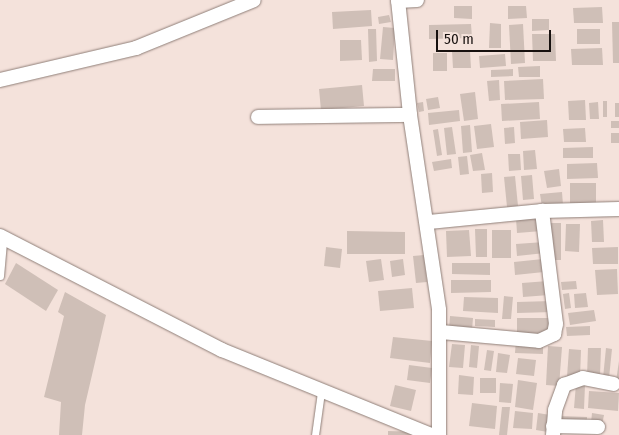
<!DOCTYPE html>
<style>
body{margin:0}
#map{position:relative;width:619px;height:435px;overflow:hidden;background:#f4e2db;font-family:"Fira Sans Condensed",sans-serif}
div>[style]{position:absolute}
.building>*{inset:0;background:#cfbfb7}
.roads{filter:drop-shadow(0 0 1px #8f7f78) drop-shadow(0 0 1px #8f7f78)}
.service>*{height:7px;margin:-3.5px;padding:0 3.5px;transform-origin:3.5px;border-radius:3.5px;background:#fff}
.minor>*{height:14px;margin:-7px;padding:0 7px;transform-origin:7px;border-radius:7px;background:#fff}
span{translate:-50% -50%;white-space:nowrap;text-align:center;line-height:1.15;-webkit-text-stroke:5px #f4e2db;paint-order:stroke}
.scale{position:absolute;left:436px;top:30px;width:115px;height:22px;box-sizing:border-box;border:2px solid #17110f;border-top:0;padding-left:6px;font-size:15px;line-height:18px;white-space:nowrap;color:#17110f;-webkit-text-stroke:4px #f4e2db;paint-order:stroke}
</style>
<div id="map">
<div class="building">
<div style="clip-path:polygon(454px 6px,472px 6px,472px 19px,454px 18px)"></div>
<div style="clip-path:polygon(508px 6px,526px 6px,527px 18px,508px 19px)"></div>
<div style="clip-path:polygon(602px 7px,603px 23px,574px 23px,573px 8px)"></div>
<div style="clip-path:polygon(371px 10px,372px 26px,333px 29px,332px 12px)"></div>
<div style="clip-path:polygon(389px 15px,391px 22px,379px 24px,378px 17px)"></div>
<div style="clip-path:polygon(532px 19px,549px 19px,549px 30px,532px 31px)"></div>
<div style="clip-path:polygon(612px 22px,619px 22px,619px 63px,613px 63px)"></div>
<div style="clip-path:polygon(490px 23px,501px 24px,501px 48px,489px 48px)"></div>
<div style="clip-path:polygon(471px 24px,472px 38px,429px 39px,429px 25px)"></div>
<div style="clip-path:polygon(523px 24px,525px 63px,511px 64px,509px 25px)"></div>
<div style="clip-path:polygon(383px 27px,395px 28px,393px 60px,380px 59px)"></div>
<div style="clip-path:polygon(368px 29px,376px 29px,377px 61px,369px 62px)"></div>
<div style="clip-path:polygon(577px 29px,600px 29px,600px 44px,577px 44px)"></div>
<div style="clip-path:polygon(532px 34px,555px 34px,556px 61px,533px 61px)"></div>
<div style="clip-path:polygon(340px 40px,361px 40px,362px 60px,340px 61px)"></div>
<div style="clip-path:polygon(602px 48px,603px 65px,572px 65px,571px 49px)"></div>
<div style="clip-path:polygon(452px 51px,470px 51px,471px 68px,453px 68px)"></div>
<div style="clip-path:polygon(433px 53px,447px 53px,447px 71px,433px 71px)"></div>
<div style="clip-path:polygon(505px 54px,506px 66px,480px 68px,479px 56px)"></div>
<div style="clip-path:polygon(540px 66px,540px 77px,519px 77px,518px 67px)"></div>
<div style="clip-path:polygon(373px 69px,395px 69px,395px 81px,372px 81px)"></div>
<div style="clip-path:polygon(513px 69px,513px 76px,491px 77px,491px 70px)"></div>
<div style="clip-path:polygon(543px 79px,544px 99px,505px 100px,504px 81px)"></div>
<div style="clip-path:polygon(499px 80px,500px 100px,489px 101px,487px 81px)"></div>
<div style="clip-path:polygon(362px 85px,364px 106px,321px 110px,319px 89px)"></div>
<div style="clip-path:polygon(475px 92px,478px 119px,464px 121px,460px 94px)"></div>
<div style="clip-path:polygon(438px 97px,440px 108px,428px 110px,426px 99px)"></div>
<div style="clip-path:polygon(585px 100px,586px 120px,569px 120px,568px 101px)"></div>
<div style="clip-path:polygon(603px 101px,607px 101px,607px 117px,603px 117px)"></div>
<div style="clip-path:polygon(423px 102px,424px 111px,419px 112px,417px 103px)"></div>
<div style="clip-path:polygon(539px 102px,540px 119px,502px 121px,501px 104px)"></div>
<div style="clip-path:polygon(598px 102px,599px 119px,590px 119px,589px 103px)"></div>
<div style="clip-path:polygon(615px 103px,619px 103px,619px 117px,615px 117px)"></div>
<div style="clip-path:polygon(459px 110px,460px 121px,429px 125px,428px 113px)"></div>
<div style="clip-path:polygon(547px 120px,548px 137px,521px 139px,520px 122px)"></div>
<div style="clip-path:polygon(611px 121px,619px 121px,619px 128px,611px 128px)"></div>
<div style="clip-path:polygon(491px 124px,494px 147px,477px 149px,474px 126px)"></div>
<div style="clip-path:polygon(470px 125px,472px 152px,463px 153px,461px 126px)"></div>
<div style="clip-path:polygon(452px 127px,456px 154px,447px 155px,444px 128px)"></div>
<div style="clip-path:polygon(514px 127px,515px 143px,505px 144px,504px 128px)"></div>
<div style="clip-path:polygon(585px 128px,586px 142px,564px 142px,563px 129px)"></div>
<div style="clip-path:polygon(438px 129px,442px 155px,437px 156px,433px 130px)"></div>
<div style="clip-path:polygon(611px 133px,619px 133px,619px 143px,611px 143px)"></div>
<div style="clip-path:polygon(593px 147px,593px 158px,563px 158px,563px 148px)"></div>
<div style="clip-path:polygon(535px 150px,537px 169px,524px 170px,523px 151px)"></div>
<div style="clip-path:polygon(482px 153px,485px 170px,473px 171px,470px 155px)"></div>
<div style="clip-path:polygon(508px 154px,520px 154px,521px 170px,509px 171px)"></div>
<div style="clip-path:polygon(467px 156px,469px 174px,460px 175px,458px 157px)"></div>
<div style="clip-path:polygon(451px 159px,452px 168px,434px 171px,432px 162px)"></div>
<div style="clip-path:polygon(597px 163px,598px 178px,567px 179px,567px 164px)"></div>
<div style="clip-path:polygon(559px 169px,561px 186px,547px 188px,544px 171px)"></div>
<div style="clip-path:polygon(492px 173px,493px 192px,482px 193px,481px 174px)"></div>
<div style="clip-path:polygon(532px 175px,534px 199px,523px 200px,521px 176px)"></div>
<div style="clip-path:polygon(515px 176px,518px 206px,507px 207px,504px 177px)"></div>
<div style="clip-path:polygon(570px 183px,596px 183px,596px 203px,570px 203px)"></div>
<div style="clip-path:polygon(562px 192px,563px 205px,542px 207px,540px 194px)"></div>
<div style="clip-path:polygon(540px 216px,542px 231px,517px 233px,516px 218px)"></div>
<div style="clip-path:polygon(603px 220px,604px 242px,592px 242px,591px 221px)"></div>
<div style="clip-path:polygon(550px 223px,561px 223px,561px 260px,550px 260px)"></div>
<div style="clip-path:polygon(566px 224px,580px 224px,579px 252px,565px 251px)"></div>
<div style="clip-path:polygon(475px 229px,487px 229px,487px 257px,476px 257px)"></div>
<div style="clip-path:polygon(469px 230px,471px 256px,447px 257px,446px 231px)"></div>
<div style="clip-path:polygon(492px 230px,511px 230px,511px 258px,492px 258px)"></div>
<div style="clip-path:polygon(347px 231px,405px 232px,405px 254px,347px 254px)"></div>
<div style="clip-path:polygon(544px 242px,545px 253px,517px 256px,516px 244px)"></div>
<div style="clip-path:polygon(326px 247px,342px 249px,340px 268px,324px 266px)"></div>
<div style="clip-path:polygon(618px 247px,618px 264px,593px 264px,592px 248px)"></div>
<div style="clip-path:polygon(424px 255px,427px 282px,416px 283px,413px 256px)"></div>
<div style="clip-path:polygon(381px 259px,384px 280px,369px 282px,366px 261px)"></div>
<div style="clip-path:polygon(403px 259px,405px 275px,392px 277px,390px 261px)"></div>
<div style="clip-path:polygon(543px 259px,544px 272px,515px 275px,514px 262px)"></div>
<div style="clip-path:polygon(16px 263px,58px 290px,46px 311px,5px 284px)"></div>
<div style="clip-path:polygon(452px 263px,490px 263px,490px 275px,452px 274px)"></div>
<div style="clip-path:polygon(617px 269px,618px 294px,597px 295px,595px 270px)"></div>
<div style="clip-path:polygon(451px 280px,491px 280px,491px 292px,451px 293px)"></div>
<div style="clip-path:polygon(548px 281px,549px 295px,523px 297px,522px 283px)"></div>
<div style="clip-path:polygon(576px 281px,577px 289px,562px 290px,561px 282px)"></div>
<div style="clip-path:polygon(412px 288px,414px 308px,380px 311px,378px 291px)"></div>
<div style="clip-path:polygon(65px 292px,106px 315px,85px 405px,82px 435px,59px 435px,61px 402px,44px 397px,64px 316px,58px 312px)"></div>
<div style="clip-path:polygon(569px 293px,571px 308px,565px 309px,563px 294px)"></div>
<div style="clip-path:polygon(586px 293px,588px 307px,575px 308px,574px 294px)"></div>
<div style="clip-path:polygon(504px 296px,513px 297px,511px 319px,502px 319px)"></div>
<div style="clip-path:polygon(464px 297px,498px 298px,498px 313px,463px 311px)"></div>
<div style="clip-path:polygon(552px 301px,553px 312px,517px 313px,517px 302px)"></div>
<div style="clip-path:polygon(594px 310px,596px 321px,570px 325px,568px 313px)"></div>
<div style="clip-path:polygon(450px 316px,473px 318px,472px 330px,449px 329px)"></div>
<div style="clip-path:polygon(517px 318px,550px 318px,550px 335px,517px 336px)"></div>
<div style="clip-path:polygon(475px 319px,495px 320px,495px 327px,475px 326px)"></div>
<div style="clip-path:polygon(590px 326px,590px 335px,567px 336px,566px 327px)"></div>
<div style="clip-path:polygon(393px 337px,432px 341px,430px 363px,390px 358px)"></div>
<div style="clip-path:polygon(516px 340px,543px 341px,543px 354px,515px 353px)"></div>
<div style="clip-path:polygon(452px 344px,465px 345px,463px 368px,449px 367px)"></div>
<div style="clip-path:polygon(471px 345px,479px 346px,477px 368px,469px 367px)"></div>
<div style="clip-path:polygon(548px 346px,562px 347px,559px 386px,546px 385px)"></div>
<div style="clip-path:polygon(588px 348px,601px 348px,600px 376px,587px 376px)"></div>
<div style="clip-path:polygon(606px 348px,612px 349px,609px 378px,603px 378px)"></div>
<div style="clip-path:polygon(569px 349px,581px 350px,580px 378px,567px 377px)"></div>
<div style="clip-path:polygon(487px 350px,494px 351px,491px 371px,484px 370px)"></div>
<div style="clip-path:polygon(498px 353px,510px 355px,507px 373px,496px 372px)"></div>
<div style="clip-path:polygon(518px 358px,536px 360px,534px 376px,516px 374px)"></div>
<div style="clip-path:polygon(619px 361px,619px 389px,615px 388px)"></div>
<div style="clip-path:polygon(409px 365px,432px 368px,430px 383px,407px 380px)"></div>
<div style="clip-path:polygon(459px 375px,474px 377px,473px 395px,458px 394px)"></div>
<div style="clip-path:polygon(480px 378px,496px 378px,496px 393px,480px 393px)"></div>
<div style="clip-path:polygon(518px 380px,537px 383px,533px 410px,515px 407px)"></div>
<div style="clip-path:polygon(500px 383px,513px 384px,511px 403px,499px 402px)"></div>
<div style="clip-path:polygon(576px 384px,585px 385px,584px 409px,574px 408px)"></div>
<div style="clip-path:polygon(395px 385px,416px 390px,411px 411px,390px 406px)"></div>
<div style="clip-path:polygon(589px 391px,619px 393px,618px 411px,588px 408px)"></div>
<div style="clip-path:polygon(472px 403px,497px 406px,495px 429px,469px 426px)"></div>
<div style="clip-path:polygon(502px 407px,510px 407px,507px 435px,499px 435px)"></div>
<div style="clip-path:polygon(515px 411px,533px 413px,532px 429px,513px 428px)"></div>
<div style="clip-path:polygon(538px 413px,550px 415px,548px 432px,536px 430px)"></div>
<div style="clip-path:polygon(592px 413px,604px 415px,602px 425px,591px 423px)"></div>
<div style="clip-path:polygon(559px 416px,587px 417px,587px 424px,559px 423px)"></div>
<div style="clip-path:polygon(388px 431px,417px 432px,416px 435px,388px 435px)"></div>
</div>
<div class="roads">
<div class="service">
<div style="left:0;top:276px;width:38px;rotate:-85deg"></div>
<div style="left:315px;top:435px;width:43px;rotate:-82.1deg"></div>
</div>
<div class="minor">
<div style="left:398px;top:0;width:116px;rotate:84deg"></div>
<div style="left:410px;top:115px;width:197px;rotate:81.5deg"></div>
<div style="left:439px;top:310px;width:125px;rotate:90deg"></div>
<div style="left:398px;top:1px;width:19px;rotate:-3deg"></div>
<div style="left:0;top:80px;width:140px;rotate:-13.2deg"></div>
<div style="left:136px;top:48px;width:127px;rotate:-22.1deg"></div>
<div style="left:258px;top:117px;width:152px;rotate:-0.8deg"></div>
<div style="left:429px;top:222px;width:114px;rotate:-5.6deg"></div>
<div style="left:542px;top:211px;width:77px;rotate:-1.5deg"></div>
<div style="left:0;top:236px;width:250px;rotate:27.2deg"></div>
<div style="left:222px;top:350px;width:226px;rotate:22.1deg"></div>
<div style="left:441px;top:332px;width:98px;rotate:5.2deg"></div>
<div style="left:539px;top:341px;width:17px;rotate:-25deg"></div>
<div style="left:554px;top:334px;width:10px;rotate:-79deg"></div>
<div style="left:556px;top:324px;width:114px;rotate:-97.1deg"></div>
<div style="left:553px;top:426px;width:45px;rotate:1.3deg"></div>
<div style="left:553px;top:435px;width:25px;rotate:-85deg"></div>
<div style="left:555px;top:410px;width:27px;rotate:-70deg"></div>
<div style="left:564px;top:385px;width:20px;rotate:-20deg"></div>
<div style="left:583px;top:378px;width:31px;rotate:11deg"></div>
</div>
</div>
<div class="scale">50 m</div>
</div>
